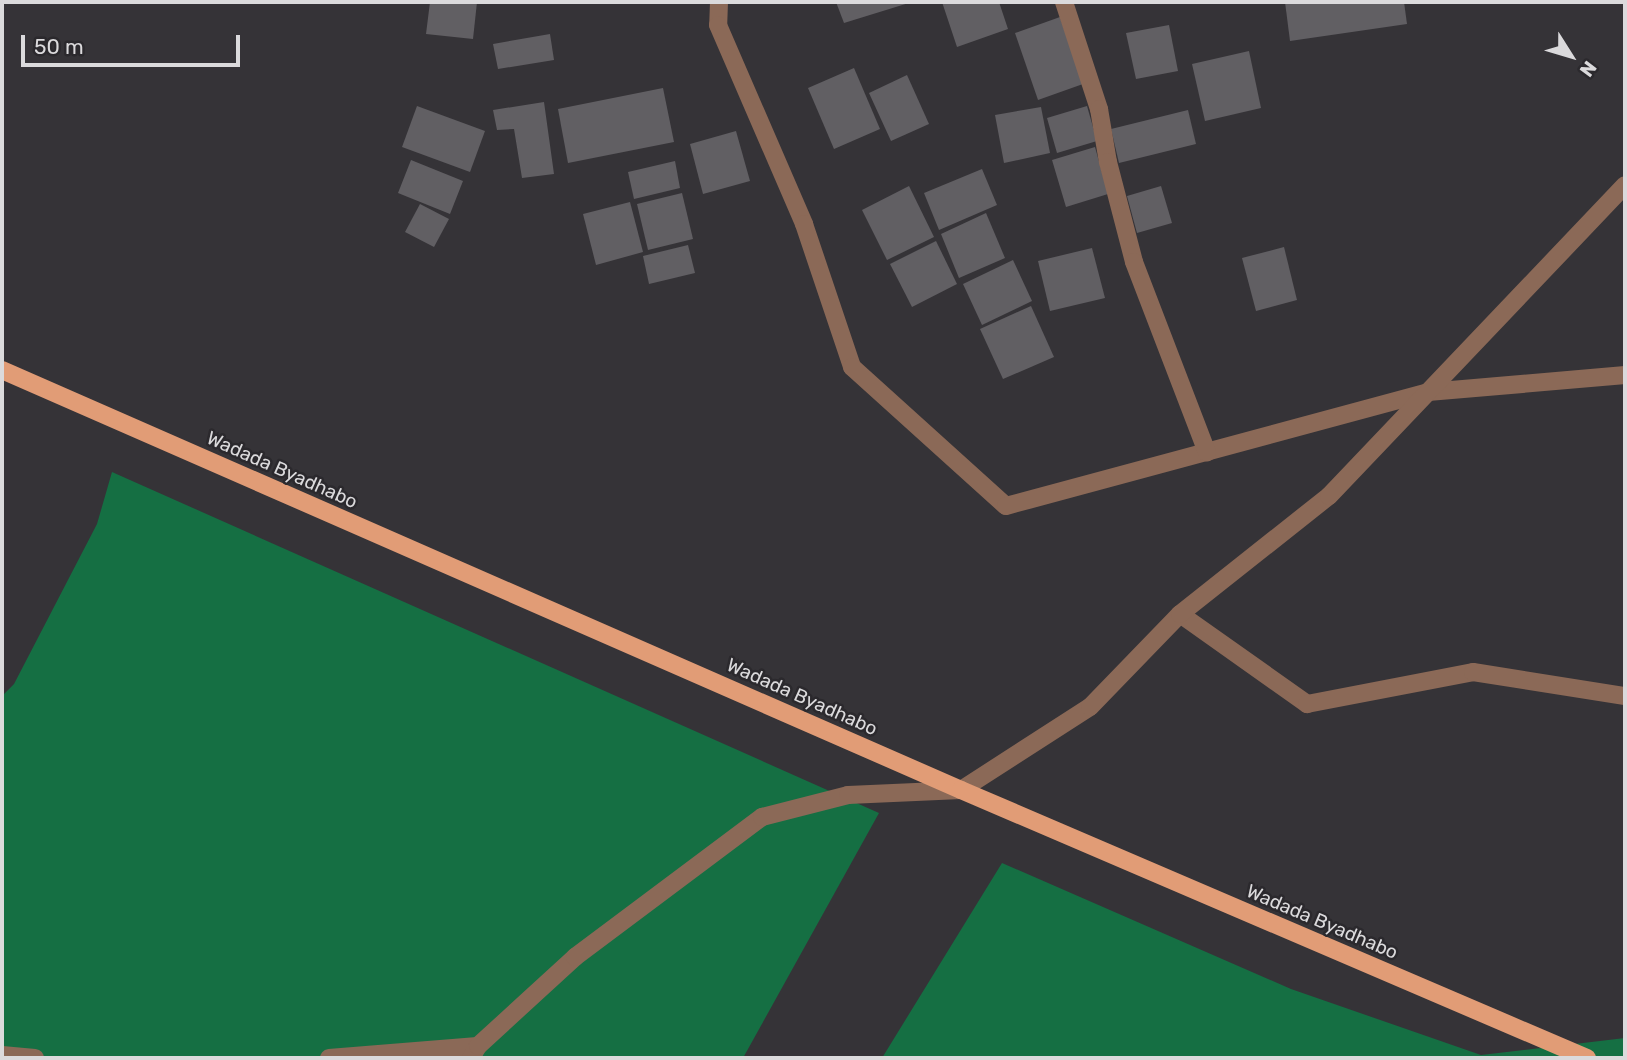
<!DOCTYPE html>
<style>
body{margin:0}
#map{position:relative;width:1627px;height:1060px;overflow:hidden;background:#353337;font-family:Rubik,sans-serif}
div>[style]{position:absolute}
.green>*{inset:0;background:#156f43}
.building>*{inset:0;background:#615f63}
.minor>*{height:18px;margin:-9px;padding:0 9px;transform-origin:9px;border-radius:9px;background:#8b6957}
.major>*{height:18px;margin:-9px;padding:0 9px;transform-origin:9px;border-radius:9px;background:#e19c76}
span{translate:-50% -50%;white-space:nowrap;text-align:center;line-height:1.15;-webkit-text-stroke:5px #2b292d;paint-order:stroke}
.street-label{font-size:19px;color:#dbdadc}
.frame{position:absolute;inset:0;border:4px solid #dbdadc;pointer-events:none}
.north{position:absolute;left:1536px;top:21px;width:70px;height:70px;-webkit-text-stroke:5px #2b292d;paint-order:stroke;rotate:127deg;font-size:19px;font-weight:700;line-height:28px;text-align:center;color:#dbdadc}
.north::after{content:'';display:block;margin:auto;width:24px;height:32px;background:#dbdadc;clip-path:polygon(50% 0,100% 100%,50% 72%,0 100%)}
.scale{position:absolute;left:21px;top:35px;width:219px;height:32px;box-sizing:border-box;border:4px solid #dbdadc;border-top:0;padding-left:9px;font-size:21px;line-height:24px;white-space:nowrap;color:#dbdadc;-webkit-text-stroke:5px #2b292d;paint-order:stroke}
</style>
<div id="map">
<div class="green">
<div style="clip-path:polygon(112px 472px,879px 813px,743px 1058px,2px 1058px,2px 696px,14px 684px,97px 524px)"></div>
<div style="clip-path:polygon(1002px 863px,1291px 989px,1481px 1055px,1625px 1038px,1625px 1058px,882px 1058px)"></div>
</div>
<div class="building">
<div style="clip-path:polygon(430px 2px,477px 2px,473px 39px,426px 34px)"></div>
<div style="clip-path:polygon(836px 2px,912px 2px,844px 23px)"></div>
<div style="clip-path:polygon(942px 2px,999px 2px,1008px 29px,957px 47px)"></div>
<div style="clip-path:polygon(1285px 2px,1404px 2px,1407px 24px,1290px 41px)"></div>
<div style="clip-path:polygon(1060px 17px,1083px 84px,1038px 100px,1015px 33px)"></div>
<div style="clip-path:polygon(1169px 25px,1178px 71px,1136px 79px,1126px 33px)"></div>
<div style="clip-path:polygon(550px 34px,554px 60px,498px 69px,493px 44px)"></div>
<div style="clip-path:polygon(1249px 51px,1261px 108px,1205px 121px,1192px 64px)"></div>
<div style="clip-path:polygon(854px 68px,880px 129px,834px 149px,808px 88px)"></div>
<div style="clip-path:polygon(907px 75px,929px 124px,891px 141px,869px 93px)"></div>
<div style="clip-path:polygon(663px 88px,674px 142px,568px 163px,558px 109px)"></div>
<div style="clip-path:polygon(544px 102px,554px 174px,522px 178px,514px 129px,497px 130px,493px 110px)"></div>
<div style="clip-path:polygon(417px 106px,485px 131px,470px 172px,402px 147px)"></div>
<div style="clip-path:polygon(1087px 106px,1097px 141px,1057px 153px,1047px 118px)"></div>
<div style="clip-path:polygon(1041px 107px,1050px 153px,1004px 163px,995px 115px)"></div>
<div style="clip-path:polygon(1188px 110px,1196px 144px,1119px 163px,1111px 129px)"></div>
<div style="clip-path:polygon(736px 131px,750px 181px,703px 194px,690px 144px)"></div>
<div style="clip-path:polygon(1095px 147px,1108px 194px,1066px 207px,1052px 160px)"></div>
<div style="clip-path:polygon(411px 160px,463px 181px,450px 214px,398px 193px)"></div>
<div style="clip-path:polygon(675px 161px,680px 188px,634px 199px,628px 172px)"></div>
<div style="clip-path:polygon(982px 169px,997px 205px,939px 230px,924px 193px)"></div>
<div style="clip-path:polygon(909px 186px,934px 237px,887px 260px,862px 210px)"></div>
<div style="clip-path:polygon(1161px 186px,1172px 223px,1137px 233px,1127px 196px)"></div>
<div style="clip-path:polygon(682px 193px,693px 239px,648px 250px,637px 204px)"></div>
<div style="clip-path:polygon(630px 202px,643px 252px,596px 265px,583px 214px)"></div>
<div style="clip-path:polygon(420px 204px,449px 219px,434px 247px,405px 232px)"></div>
<div style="clip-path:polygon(986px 213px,1005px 258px,959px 278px,941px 234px)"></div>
<div style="clip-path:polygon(936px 241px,957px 284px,912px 307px,890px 264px)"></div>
<div style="clip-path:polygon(688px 245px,695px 273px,649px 284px,643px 256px)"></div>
<div style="clip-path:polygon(1284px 247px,1297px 300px,1256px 311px,1242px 258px)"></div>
<div style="clip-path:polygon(1092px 248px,1105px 298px,1050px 311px,1038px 261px)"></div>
<div style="clip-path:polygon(1013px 260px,1032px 301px,982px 325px,963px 284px)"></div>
<div style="clip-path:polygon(1031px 306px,1054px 357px,1003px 379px,980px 329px)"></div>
</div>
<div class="minor">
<div style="left:719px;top:2px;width:23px;rotate:92deg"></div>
<div style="left:718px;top:25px;width:217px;rotate:66.6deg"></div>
<div style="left:804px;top:224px;width:151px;rotate:71.4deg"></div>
<div style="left:852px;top:367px;width:207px;rotate:42.1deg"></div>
<div style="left:1006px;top:506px;width:437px;rotate:-15.1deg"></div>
<div style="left:1428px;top:392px;width:198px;rotate:-4.9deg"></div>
<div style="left:1064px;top:2px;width:113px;rotate:71.9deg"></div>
<div style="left:1099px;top:109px;width:54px;rotate:80.4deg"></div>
<div style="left:1108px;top:162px;width:103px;rotate:75.4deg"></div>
<div style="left:1134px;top:262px;width:204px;rotate:69deg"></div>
<div style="left:1180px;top:614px;width:156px;rotate:35.3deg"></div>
<div style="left:1307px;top:704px;width:169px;rotate:-10.9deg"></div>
<div style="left:1473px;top:672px;width:154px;rotate:9deg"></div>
<div style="left:2px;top:1055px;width:33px;rotate:5deg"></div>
<div style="left:329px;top:1058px;width:149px;rotate:-4.6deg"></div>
<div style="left:471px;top:1058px;width:14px;rotate:-60deg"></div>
<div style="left:478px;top:1046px;width:132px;rotate:-42.5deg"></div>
<div style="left:575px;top:957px;width:234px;rotate:-36.8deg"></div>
<div style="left:762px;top:817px;width:89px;rotate:-14.3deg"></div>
<div style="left:848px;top:795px;width:113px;rotate:-2.5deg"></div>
<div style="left:961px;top:790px;width:153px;rotate:-32.8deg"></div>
<div style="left:1090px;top:707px;width:129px;rotate:-45.9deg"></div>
<div style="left:1180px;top:614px;width:190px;rotate:-38.4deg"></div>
<div style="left:1329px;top:496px;width:429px;rotate:-46.4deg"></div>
</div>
<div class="major">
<div style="left:2px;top:370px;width:1047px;rotate:23.65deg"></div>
<div style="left:961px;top:790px;width:681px;rotate:23.18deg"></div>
</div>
<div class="street-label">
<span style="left:282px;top:470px;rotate:24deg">Wadada Byadhabo</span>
<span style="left:802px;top:697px;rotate:24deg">Wadada Byadhabo</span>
<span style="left:1322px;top:922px;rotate:23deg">Wadada Byadhabo</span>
</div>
<div class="frame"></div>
<div class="north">N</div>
<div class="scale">50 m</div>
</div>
